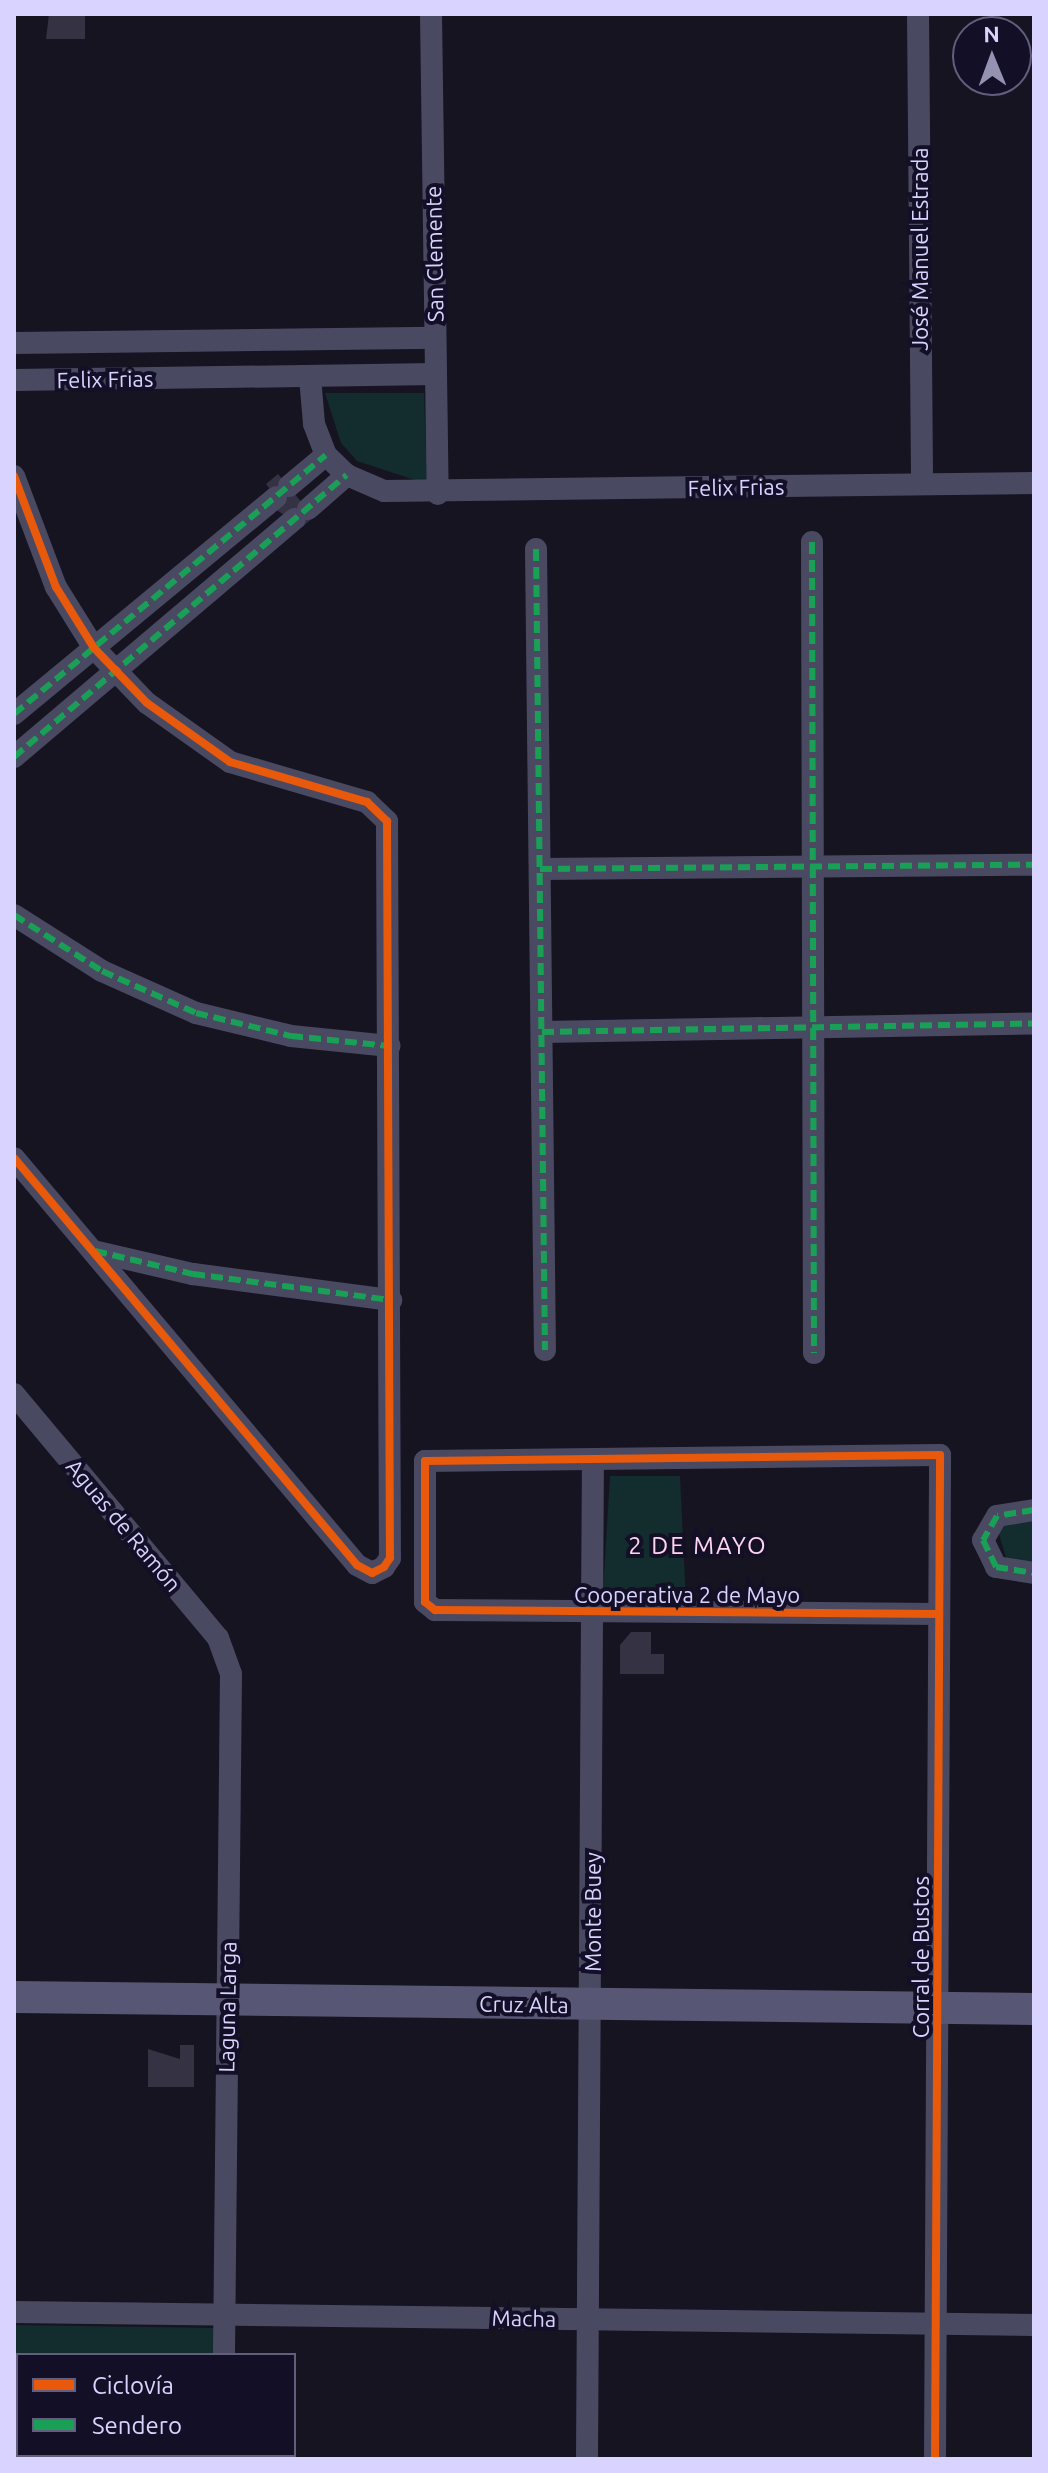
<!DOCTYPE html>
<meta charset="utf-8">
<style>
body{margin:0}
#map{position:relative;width:1048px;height:2473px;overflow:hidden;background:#161421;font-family:Ubuntu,sans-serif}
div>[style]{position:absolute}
.green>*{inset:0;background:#132c2d}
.building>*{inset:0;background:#343243}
.street>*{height:22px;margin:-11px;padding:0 11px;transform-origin:11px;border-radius:11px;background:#4a4962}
.secondary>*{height:32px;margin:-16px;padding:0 16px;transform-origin:16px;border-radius:16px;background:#575674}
.quiet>*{height:6px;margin-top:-3px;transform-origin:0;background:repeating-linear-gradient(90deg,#1a9f57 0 12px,transparent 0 18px)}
.cycleway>*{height:8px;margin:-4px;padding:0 4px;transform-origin:4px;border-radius:4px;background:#e8590c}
span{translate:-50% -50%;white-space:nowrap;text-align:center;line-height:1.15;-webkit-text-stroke:8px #130f26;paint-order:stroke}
.street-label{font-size:22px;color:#d9d4ff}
.neighbourhood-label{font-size:24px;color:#ffd6f0;letter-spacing:2px}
.frame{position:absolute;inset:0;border:16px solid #d9d4ff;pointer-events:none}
.legend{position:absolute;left:16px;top:2353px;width:280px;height:104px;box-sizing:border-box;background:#130f26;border:2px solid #625e7d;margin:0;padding:10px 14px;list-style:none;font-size:24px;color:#d9d4ff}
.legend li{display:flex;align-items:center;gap:16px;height:40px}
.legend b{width:40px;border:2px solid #625e7d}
.north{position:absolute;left:952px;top:16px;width:80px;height:80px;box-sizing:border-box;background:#130f26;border:2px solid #625e7d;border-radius:50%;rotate:359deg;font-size:22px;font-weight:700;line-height:32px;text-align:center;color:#d9d4ff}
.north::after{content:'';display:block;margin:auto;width:28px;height:36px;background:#9591b1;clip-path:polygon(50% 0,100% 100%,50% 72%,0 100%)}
</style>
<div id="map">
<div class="green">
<div style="clip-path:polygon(325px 393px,424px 393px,427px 484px,357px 461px,341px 443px)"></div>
<div style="clip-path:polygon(610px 1476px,680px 1476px,686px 1602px,622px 1602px,603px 1592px)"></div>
<div style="clip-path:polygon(1034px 1514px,1034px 1563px,1006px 1558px,997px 1527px)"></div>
<div style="clip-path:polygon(14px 2325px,217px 2328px,216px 2355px,18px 2355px,18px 2455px,214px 2459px,14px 2459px)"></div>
</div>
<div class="building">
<div style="clip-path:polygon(49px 14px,85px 14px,85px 39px,46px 39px)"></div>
<div style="clip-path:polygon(278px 474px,314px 517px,302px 527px,272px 507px,279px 501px,266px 484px)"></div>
<div style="clip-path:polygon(631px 1632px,651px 1632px,651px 1654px,664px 1654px,664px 1674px,620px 1674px,620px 1645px)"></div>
<div style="clip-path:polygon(180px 2045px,194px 2045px,194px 2087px,148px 2087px,148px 2049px,180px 2059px)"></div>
</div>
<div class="street">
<div style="left:431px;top:14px;width:480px;rotate:89.2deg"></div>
<div style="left:918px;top:14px;width:469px;rotate:89.5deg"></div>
<div style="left:14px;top:343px;width:421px;rotate:-0.7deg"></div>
<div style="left:310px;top:377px;width:47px;rotate:85.1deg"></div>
<div style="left:314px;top:424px;width:33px;rotate:69deg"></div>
<div style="left:326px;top:455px;width:29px;rotate:44deg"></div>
<div style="left:347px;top:475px;width:40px;rotate:23.4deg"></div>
<div style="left:384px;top:491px;width:650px;rotate:-0.71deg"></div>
<div style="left:14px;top:380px;width:421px;rotate:-0.8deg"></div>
<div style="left:14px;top:476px;width:119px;rotate:69.3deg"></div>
<div style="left:56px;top:587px;width:72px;rotate:58.1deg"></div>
<div style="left:94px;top:648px;width:76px;rotate:46.1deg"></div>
<div style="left:147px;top:703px;width:102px;rotate:35.4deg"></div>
<div style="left:230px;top:762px;width:143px;rotate:16.3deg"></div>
<div style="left:367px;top:802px;width:28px;rotate:44deg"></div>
<div style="left:387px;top:821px;width:737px;rotate:89.77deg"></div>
<div style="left:390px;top:1558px;width:11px;rotate:124deg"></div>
<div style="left:384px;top:1567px;width:13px;rotate:153deg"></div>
<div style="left:372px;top:1573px;width:17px;rotate:-152deg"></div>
<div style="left:357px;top:1565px;width:532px;rotate:-130.12deg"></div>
<div style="left:289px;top:486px;width:48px;rotate:-40deg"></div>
<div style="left:308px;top:509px;width:52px;rotate:-41.1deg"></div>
<div style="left:812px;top:542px;width:811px;rotate:89.86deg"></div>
<div style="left:536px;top:549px;width:801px;rotate:89.36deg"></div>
<div style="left:14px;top:714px;width:340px;rotate:-39.6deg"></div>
<div style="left:14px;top:757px;width:368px;rotate:-40.3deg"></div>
<div style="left:540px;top:869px;width:494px;rotate:-0.5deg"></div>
<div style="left:14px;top:915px;width:104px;rotate:32.5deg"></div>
<div style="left:102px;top:971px;width:103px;rotate:24.1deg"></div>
<div style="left:196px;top:1013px;width:98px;rotate:13.6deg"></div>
<div style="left:291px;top:1036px;width:99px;rotate:5.8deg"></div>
<div style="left:542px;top:1032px;width:492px;rotate:-1deg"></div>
<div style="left:93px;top:1251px;width:103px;rotate:13deg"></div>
<div style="left:193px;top:1274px;width:200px;rotate:7.5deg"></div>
<div style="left:14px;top:1394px;width:318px;rotate:50.1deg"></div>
<div style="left:218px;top:1638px;width:38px;rotate:70deg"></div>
<div style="left:231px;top:1674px;width:681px;rotate:90.59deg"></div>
<div style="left:1034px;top:1510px;width:37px;rotate:171deg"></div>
<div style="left:997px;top:1516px;width:28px;rotate:120deg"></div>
<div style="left:983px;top:1540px;width:30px;rotate:64deg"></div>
<div style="left:996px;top:1567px;width:38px;rotate:9deg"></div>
<div style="left:14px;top:2312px;width:1020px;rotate:0.73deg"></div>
<div style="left:222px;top:2459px;width:4px;rotate:-90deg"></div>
<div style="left:587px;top:2459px;width:999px;rotate:-89.66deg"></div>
<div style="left:935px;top:2459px;width:1004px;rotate:-89.71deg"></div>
<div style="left:940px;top:1455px;width:515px;rotate:179.33deg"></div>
<div style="left:425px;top:1461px;width:141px;rotate:90deg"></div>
<div style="left:425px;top:1602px;width:13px;rotate:39deg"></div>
<div style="left:435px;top:1610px;width:504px;rotate:0.45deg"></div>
</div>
<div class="secondary">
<div style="left:14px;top:1997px;width:1020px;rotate:0.67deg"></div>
</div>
<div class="quiet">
<div style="left:812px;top:542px;width:811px;rotate:89.86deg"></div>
<div style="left:536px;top:549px;width:801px;rotate:89.36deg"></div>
<div style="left:14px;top:714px;width:405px;rotate:-39.7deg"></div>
<div style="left:14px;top:757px;width:436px;rotate:-40.3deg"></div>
<div style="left:540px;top:869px;width:494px;rotate:-0.5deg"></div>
<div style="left:14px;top:915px;width:104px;rotate:32.5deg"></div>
<div style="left:102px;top:971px;width:103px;rotate:24.1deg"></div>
<div style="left:196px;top:1013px;width:98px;rotate:13.6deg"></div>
<div style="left:291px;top:1036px;width:99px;rotate:5.8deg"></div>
<div style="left:542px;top:1032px;width:492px;rotate:-1deg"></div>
<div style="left:95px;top:1251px;width:101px;rotate:13.2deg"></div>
<div style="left:193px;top:1274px;width:200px;rotate:7.5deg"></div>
<div style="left:1034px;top:1510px;width:37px;rotate:171deg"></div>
<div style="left:997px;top:1516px;width:28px;rotate:120deg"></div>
<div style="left:983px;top:1540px;width:30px;rotate:64deg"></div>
<div style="left:996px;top:1567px;width:38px;rotate:9deg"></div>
</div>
<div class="cycleway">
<div style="left:14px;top:476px;width:119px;rotate:69.3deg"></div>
<div style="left:56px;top:587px;width:72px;rotate:58.1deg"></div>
<div style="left:94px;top:648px;width:76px;rotate:46.1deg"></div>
<div style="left:147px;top:703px;width:102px;rotate:35.4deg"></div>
<div style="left:230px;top:762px;width:143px;rotate:16.3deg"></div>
<div style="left:367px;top:802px;width:28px;rotate:44deg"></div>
<div style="left:387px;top:821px;width:737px;rotate:89.77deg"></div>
<div style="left:390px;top:1558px;width:11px;rotate:124deg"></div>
<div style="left:384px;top:1567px;width:13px;rotate:153deg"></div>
<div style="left:372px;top:1573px;width:17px;rotate:-152deg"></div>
<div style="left:357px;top:1565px;width:532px;rotate:-130.12deg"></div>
<div style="left:935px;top:2459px;width:1004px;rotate:-89.71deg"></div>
<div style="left:940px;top:1455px;width:515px;rotate:179.33deg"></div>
<div style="left:425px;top:1461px;width:141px;rotate:90deg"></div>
<div style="left:425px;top:1602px;width:13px;rotate:39deg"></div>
<div style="left:435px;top:1610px;width:504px;rotate:0.45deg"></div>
</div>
<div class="street-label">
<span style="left:920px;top:249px;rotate:-90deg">José Manuel Estrada</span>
<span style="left:434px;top:254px;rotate:-91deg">San Clemente</span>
<span style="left:105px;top:379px;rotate:-1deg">Felix Frias</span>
<span style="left:736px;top:487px;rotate:-1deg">Felix Frias</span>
<span style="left:124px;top:1525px;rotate:50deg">Aguas de Ramón</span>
<span style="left:687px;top:1595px">Cooperativa 2 de Mayo</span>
<span style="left:593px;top:1912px;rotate:-90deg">Monte Buey</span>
<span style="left:921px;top:1957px;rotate:-90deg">Corral de Bustos</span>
<span style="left:524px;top:2004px;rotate:1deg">Cruz Alta</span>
<span style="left:227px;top:2007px;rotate:-89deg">Laguna Larga</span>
<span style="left:524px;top:2318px;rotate:1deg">Macha</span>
</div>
<div class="neighbourhood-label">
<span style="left:698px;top:1546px">2 DE MAYO</span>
</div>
<div class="frame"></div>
<ul class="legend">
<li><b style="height:10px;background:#e8590c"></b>Ciclovía</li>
<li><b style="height:10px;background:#1a9f57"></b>Sendero</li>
</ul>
<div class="north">N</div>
</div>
